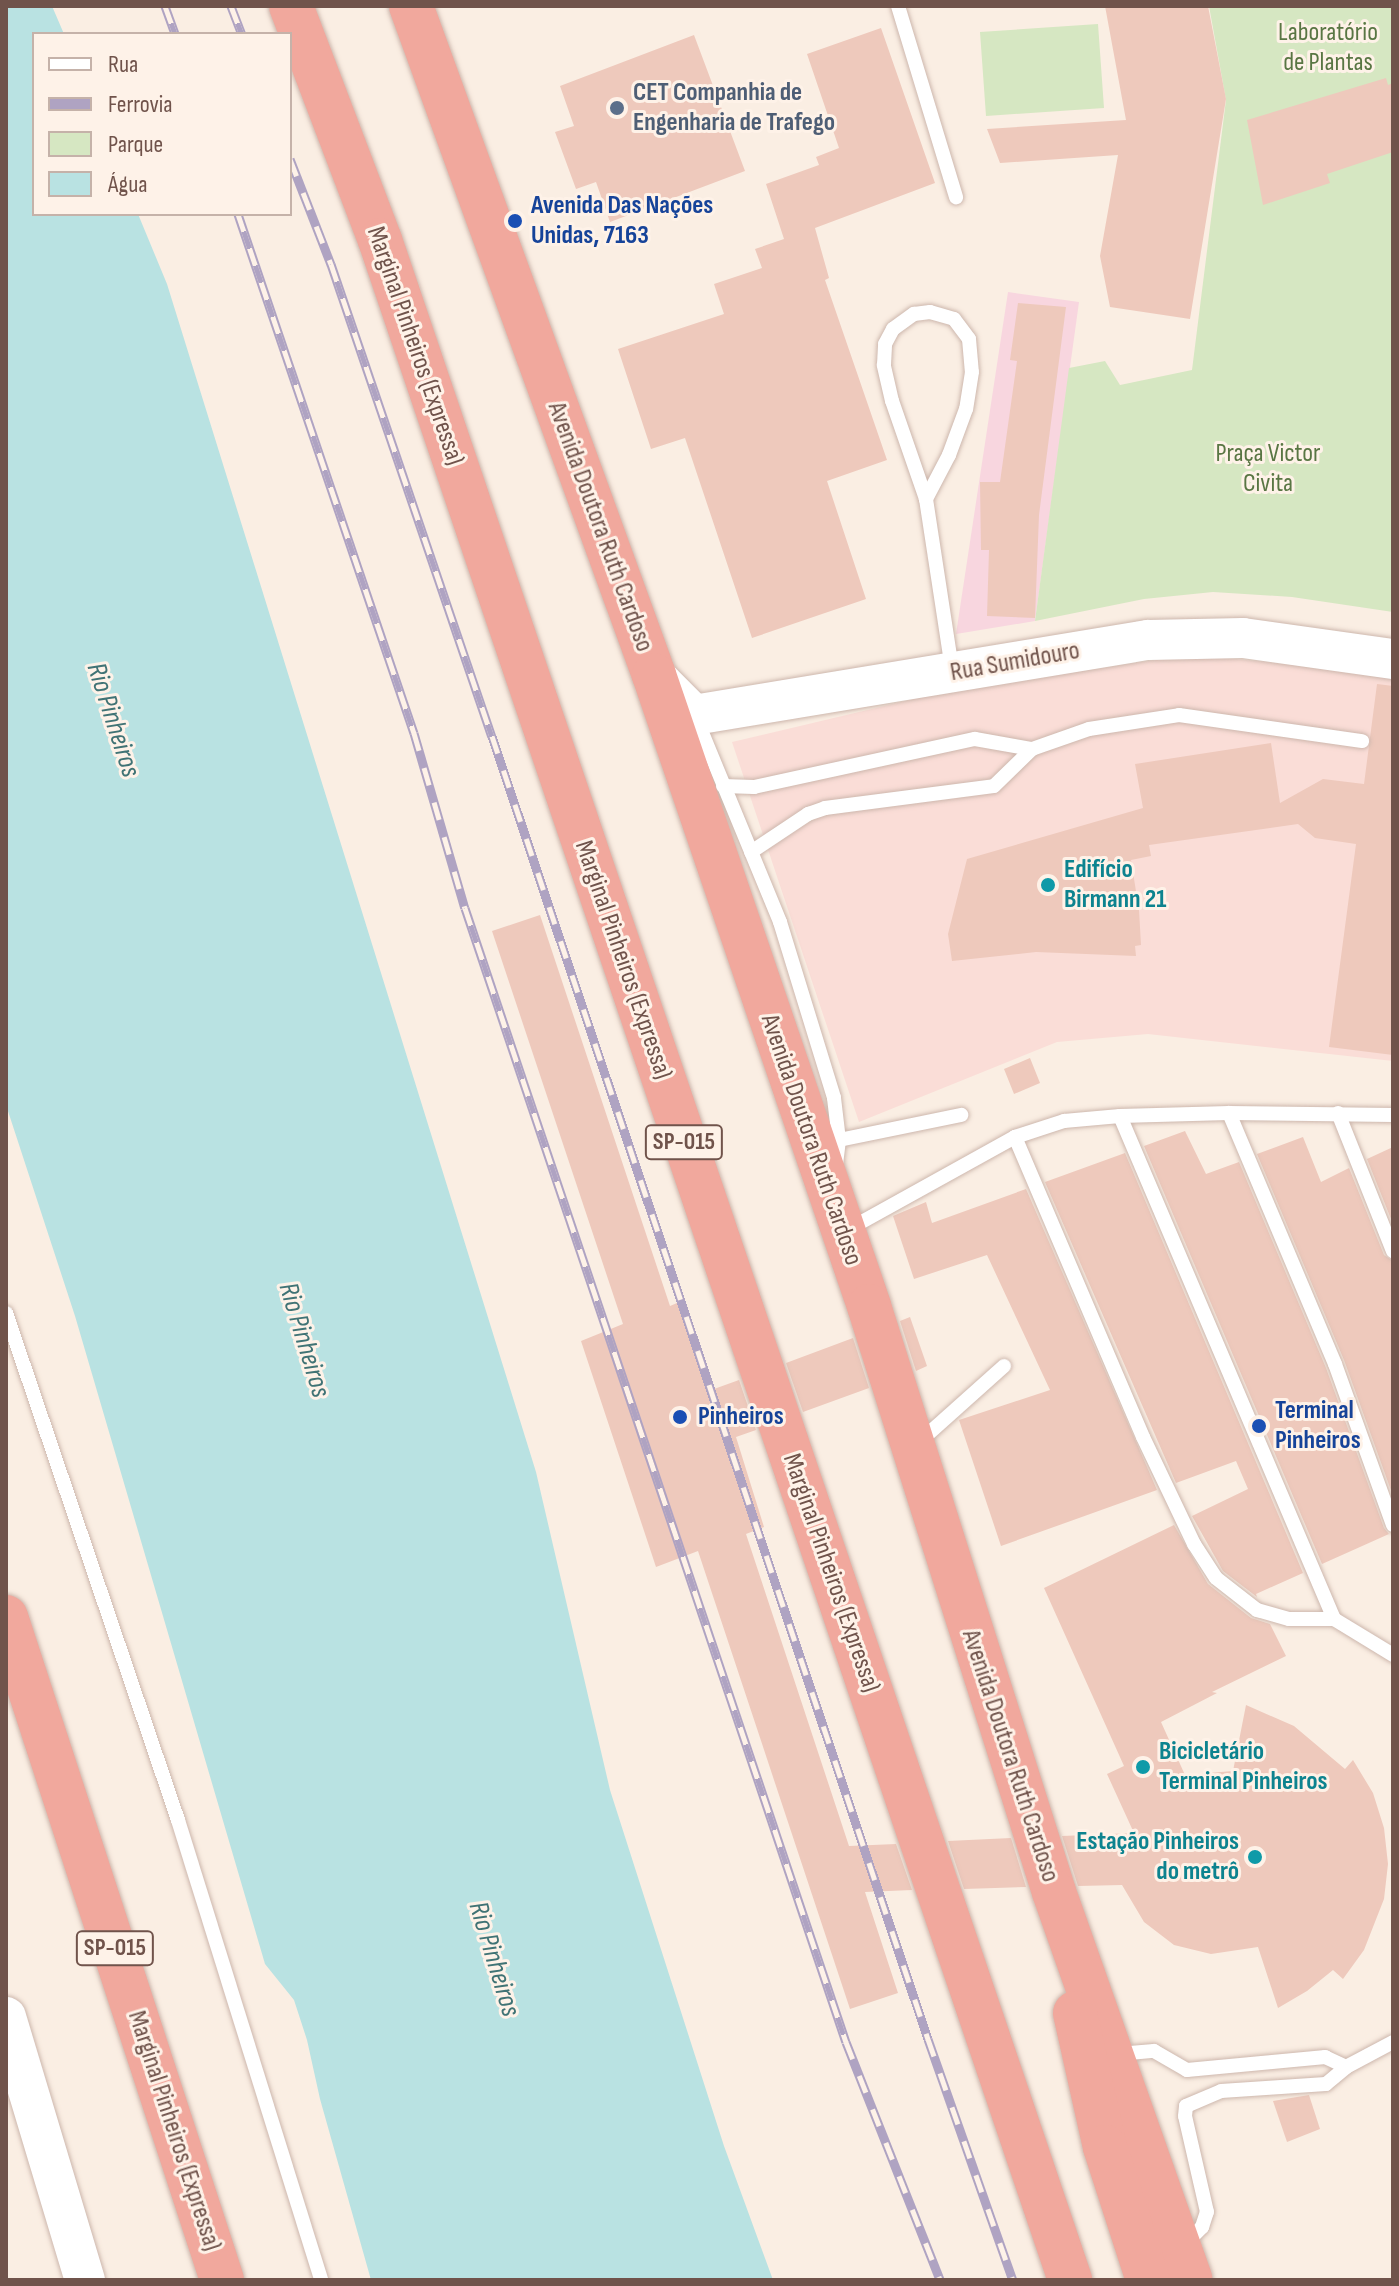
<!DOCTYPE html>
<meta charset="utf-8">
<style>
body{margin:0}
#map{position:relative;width:1399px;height:2286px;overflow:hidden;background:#faeee3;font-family:"Sofia Sans Condensed",sans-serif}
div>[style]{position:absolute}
.commercial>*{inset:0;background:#faddd7}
.medical>*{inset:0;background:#f8d6df}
.green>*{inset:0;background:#d6e7c2}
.water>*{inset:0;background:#b9e2e2}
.building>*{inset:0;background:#eec9bc}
.roads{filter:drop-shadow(0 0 2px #cdb7ad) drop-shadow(0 0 2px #cdb7ad)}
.lane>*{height:14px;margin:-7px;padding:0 7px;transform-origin:7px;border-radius:7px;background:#fff}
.secondary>*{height:40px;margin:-20px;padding:0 20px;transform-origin:20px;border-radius:20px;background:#fff}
.highway>*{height:44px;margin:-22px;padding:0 22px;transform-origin:22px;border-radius:22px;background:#f1a89d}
.rail>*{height:9px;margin-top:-4.5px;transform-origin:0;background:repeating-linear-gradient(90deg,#fef2e8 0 18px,#afa3c2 0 36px);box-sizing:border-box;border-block:2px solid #afa3c2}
.dots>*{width:22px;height:22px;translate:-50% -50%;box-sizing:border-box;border:4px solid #fef2e8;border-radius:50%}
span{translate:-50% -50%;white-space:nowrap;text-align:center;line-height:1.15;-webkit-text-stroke:6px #fef2e8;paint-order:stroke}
.shield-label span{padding:2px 6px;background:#fef2e8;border:2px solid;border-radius:6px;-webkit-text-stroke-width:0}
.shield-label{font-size:24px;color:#70534b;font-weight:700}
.park-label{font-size:26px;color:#597643}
.service-label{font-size:26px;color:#4e5e75;font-weight:700}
.left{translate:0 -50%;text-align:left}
.transit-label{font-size:26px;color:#164399;font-weight:700}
.street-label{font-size:26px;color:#70534b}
.culture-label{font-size:26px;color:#0d838f;font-weight:700}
.right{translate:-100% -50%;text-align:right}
.water-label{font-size:28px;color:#407375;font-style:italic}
.frame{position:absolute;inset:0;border:8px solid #70534b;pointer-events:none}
.legend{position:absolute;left:32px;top:32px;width:260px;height:184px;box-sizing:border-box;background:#fef2e8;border:2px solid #c5b2a9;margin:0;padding:10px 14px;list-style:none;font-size:24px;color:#70534b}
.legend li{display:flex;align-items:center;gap:16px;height:40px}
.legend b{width:40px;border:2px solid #c5b2a9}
</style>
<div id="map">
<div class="commercial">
<div style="clip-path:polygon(1191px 655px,1393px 674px,1393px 1061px,1148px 1034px,1057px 1042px,859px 1122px,732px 742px,956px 689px)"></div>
</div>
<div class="medical">
<div style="clip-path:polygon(1008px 292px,1079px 302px,1035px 621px,956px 634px)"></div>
</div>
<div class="green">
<div style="clip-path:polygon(1209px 6px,1393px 6px,1393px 612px,1292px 597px,1213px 592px,1144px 599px,1035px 621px,1069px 368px,1105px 361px,1120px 385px,1192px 370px,1226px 100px)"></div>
<div style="clip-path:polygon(1098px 24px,1104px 108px,986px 116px,980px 32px)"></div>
</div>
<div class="water">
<div style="clip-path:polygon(6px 6px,52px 6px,64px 34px,34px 34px,34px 214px,138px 214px,167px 284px,536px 1472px,610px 1790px,724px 2146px,773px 2280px,371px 2280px,320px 2099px,307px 2040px,294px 2000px,265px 1964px,75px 1316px,6px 1105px)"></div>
</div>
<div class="building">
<div style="clip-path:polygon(1105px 6px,1208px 6px,1226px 99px,1190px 319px,1110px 307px,1100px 256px,1118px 155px,1000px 163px,987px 129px,1126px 120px)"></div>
<div style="clip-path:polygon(881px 28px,935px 183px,815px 228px,829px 278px,825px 280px,887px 460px,827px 481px,866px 599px,752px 638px,685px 438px,651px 449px,618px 349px,724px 314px,714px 284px,762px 268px,755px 249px,784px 239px,766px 184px,819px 165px,816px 157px,839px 148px,807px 54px)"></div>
<div style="clip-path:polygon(694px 35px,745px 171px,610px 222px,596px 182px,576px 189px,555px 132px,574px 126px,560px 86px)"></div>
<div style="clip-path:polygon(1386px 78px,1388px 85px,1393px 83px,1393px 152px,1327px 174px,1330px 183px,1263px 205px,1247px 120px)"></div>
<div style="clip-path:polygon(1018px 303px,1066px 307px,1039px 515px,1035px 618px,987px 616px,989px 550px,981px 550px,980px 482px,1000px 482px,1017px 361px,1010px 360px)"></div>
<div style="clip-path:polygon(1377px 684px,1393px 686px,1393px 1055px,1329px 1047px,1356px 844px,1315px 838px,1298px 824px,1149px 845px,1151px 856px,1131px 860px,1139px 910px,1141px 945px,1135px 946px,1136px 956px,1036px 952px,952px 961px,948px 934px,967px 859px,1143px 808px,1135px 764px,1271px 743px,1280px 803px,1323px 779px,1364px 784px)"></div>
<div style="clip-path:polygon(540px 915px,670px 1306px,684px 1300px,714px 1389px,739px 1380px,756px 1430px,736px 1437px,764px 1527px,746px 1534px,849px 1846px,896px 1844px,912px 1890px,865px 1892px,898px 1993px,850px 2009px,698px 1551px,656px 1567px,581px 1341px,623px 1324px,492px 931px)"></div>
<div style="clip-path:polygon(1030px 1058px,1040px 1083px,1014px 1094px,1004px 1069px)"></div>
<div style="clip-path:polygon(1185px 1131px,1206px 1174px,1239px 1162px,1326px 1368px,1384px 1528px,1389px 1534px,1322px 1564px,1144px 1146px)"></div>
<div style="clip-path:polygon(1303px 1137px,1321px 1182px,1349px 1168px,1384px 1255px,1393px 1261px,1393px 1496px,1344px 1360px,1257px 1154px)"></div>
<div style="clip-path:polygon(1393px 1147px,1393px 1224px,1367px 1159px)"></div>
<div style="clip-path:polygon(1125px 1153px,1303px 1573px,1256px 1594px,1257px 1597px,1223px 1571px,1192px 1516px,1248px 1489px,1236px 1461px,1176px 1483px,1045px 1182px)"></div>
<div style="clip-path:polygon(1026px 1189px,1157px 1490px,1001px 1546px,959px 1420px,1050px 1390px,987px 1255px,914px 1279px,893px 1216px,926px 1202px,932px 1223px)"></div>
<div style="clip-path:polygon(910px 1317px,927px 1366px,916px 1371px,900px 1321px)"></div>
<div style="clip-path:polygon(853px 1338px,869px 1388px,803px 1412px,786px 1363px)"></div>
<div style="clip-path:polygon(1174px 1525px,1208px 1584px,1251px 1618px,1270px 1624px,1286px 1656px,1212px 1692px,1217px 1693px,1161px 1722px,1185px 1775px,1233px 1771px,1246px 1705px,1294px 1726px,1345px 1769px,1353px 1760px,1373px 1793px,1384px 1828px,1388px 1864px,1384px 1899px,1364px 1950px,1343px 1979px,1333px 1970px,1307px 1991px,1278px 2008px,1258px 1947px,1211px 1954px,1174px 1945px,1144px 1922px,1122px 1885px,1078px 1886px,1062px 1836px,1134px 1833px,1107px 1774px,1124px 1766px,1044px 1588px)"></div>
<div style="clip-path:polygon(1011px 1838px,1026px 1887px,964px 1889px,948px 1841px)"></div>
<div style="clip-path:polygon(1309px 2095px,1320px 2129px,1287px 2142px,1273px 2101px)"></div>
</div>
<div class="roads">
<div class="lane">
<div style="left:898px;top:6px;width:200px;rotate:73.1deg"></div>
<div style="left:930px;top:312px;width:25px;rotate:16deg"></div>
<div style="left:954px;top:319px;width:25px;rotate:53deg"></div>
<div style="left:969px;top:339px;width:33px;rotate:85deg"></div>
<div style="left:972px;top:372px;width:37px;rotate:99deg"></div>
<div style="left:966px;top:409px;width:49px;rotate:110.3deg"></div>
<div style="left:949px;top:455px;width:50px;rotate:117.6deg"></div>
<div style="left:926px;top:499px;width:104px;rotate:-109.1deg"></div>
<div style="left:892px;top:401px;width:37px;rotate:-103deg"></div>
<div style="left:884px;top:365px;width:21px;rotate:-87deg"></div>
<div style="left:885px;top:344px;width:17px;rotate:-62deg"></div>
<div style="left:893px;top:329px;width:26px;rotate:-36deg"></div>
<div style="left:914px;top:314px;width:16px;rotate:-7deg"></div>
<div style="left:926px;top:499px;width:171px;rotate:81.3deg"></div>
<div style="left:696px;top:718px;width:221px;rotate:67.6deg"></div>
<div style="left:780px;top:922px;width:184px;rotate:72.9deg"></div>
<div style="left:834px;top:1098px;width:42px;rotate:83.2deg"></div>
<div style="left:839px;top:1140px;width:24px;rotate:97deg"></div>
<div style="left:723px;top:786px;width:31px;rotate:2deg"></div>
<div style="left:754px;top:787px;width:226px;rotate:-12.3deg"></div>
<div style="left:975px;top:739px;width:58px;rotate:10deg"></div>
<div style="left:751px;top:852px;width:69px;rotate:-33.7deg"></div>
<div style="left:808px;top:814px;width:18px;rotate:-19deg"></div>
<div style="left:825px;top:808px;width:170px;rotate:-7.4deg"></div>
<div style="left:994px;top:786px;width:53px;rotate:-44.2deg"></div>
<div style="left:1032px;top:749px;width:60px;rotate:-19.3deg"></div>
<div style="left:1089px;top:729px;width:91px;rotate:-8.8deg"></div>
<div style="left:1179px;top:715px;width:185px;rotate:8.1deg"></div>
<div style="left:1229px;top:1113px;width:272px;rotate:67.1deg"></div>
<div style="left:1335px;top:1364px;width:171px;rotate:70.2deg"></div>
<div style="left:1338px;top:1113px;width:149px;rotate:68.3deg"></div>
<div style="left:1120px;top:1116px;width:547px;rotate:66.95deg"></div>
<div style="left:1015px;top:1137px;width:326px;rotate:66.9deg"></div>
<div style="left:1143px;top:1437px;width:119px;rotate:64.5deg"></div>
<div style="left:1194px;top:1544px;width:40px;rotate:57.1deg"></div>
<div style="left:1216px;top:1578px;width:52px;rotate:38deg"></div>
<div style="left:1257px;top:1610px;width:33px;rotate:16deg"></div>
<div style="left:1289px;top:1619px;width:45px"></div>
<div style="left:1334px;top:1619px;width:69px;rotate:31.4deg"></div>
<div style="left:839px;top:1140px;width:125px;rotate:-11.6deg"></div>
<div style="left:849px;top:1229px;width:190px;rotate:-29deg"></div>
<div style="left:1015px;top:1137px;width:52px;rotate:-18.1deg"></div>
<div style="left:1064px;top:1121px;width:56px;rotate:-5.1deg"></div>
<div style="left:1120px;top:1116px;width:109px;rotate:-1.6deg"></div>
<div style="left:1229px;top:1113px;width:164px;rotate:0.7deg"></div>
<div style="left:6px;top:1313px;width:535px;rotate:71.26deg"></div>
<div style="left:178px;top:1820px;width:482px;rotate:72.7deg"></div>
<div style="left:919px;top:1442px;width:114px;rotate:-41.8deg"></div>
<div style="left:1118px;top:2054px;width:36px;rotate:-5deg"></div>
<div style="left:1154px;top:2051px;width:38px;rotate:30deg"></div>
<div style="left:1187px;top:2070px;width:139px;rotate:-5.4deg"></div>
<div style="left:1325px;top:2057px;width:23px;rotate:25deg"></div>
<div style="left:1186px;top:2243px;width:23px;rotate:-45deg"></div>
<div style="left:1202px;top:2227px;width:16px;rotate:-72deg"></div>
<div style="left:1207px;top:2212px;width:98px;rotate:-102.9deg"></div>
<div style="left:1185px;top:2116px;width:10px;rotate:-84deg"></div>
<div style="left:1186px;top:2106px;width:38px;rotate:-23deg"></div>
<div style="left:1221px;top:2091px;width:105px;rotate:-3.8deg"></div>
<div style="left:1326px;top:2084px;width:26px;rotate:-40deg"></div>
<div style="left:1346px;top:2067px;width:53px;rotate:-28deg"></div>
</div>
<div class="secondary">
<div style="left:654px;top:675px;width:57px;rotate:45deg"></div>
<div style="left:694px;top:715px;width:460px;rotate:-9.4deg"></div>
<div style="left:1148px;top:640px;width:95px;rotate:-1.2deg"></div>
<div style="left:1243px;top:638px;width:151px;rotate:8deg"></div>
<div style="left:6px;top:2017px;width:275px;rotate:73.3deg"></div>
</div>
<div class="highway">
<div style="left:291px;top:6px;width:250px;rotate:69.2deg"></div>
<div style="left:380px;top:240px;width:2154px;rotate:71.31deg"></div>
<div style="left:411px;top:6px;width:712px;rotate:70.04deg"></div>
<div style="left:654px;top:675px;width:667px;rotate:71.18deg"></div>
<div style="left:869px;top:1306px;width:615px;rotate:72.48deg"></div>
<div style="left:1054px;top:1892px;width:411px;rotate:70.6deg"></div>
<div style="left:6px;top:1617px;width:697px;rotate:71.95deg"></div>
<div style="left:1075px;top:2013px;width:137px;rotate:77.4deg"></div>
<div style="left:1105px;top:2147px;width:140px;rotate:72.1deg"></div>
</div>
</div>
<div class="rail">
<div style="left:165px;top:6px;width:30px;rotate:70deg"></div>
<div style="left:231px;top:6px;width:30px;rotate:69deg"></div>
<div style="left:290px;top:159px;width:113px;rotate:68.7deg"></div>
<div style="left:331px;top:264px;width:499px;rotate:71.2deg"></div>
<div style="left:492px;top:736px;width:1374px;rotate:71.5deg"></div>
<div style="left:928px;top:2039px;width:256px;rotate:70.6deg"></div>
<div style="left:238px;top:214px;width:548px;rotate:71.27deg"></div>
<div style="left:414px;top:733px;width:182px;rotate:73.8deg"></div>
<div style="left:465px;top:908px;width:1196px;rotate:71.43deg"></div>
<div style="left:846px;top:2042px;width:256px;rotate:68.4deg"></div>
</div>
<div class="dots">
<div style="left:617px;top:108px;background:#5c6f8a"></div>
<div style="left:515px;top:221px;background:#1a4fb4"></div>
<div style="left:1048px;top:885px;background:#0f9aa8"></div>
<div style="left:680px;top:1417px;background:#1a4fb4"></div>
<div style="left:1259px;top:1426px;background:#1a4fb4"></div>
<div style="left:1143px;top:1767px;background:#0f9aa8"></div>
<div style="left:1255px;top:1857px;background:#0f9aa8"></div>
</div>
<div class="shield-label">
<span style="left:684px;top:1142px">SP-015</span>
<span style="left:115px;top:1948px">SP-015</span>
</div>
<div class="park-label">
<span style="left:1328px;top:48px">Laboratório<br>de Plantas</span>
<span style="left:1268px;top:469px">Praça Victor<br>Civita</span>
</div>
<div class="service-label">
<span class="left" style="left:633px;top:108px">CET Companhia de<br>Engenharia de Trafego</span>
</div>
<div class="transit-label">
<span class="left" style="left:531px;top:221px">Avenida Das Nações<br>Unidas, 7163</span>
<span class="left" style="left:1275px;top:1426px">Terminal<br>Pinheiros</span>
<span class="left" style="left:698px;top:1417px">Pinheiros</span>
</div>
<div class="street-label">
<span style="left:415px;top:346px;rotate:71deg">Marginal Pinheiros (Expressa)</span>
<span style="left:600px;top:527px;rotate:70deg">Avenida Doutora Ruth Cardoso</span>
<span style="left:1015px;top:662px;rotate:-10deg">Rua Sumidouro</span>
<span style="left:623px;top:960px;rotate:71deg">Marginal Pinheiros (Expressa)</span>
<span style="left:811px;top:1140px;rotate:71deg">Avenida Doutora Ruth Cardoso</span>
<span style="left:831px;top:1573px;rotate:71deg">Marginal Pinheiros (Expressa)</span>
<span style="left:1010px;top:1756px;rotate:72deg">Avenida Doutora Ruth Cardoso</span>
<span style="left:174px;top:2131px;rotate:72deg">Marginal Pinheiros (Expressa)</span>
</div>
<div class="culture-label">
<span class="left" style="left:1064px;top:885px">Edifício<br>Birmann 21</span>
<span class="left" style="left:1159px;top:1767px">Bicicletário<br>Terminal Pinheiros</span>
<span class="right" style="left:1239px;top:1857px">Estação Pinheiros<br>do metrô</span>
</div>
<div class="water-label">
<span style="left:113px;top:720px;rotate:72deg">Rio Pinheiros</span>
<span style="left:304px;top:1340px;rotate:73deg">Rio Pinheiros</span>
<span style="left:494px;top:1959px;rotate:73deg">Rio Pinheiros</span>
</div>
<div class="frame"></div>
<ul class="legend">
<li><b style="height:10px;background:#fff"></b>Rua</li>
<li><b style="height:10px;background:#afa3c2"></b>Ferrovia</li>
<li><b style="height:22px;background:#d6e7c2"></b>Parque</li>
<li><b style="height:22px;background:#b9e2e2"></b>Água</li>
</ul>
</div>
